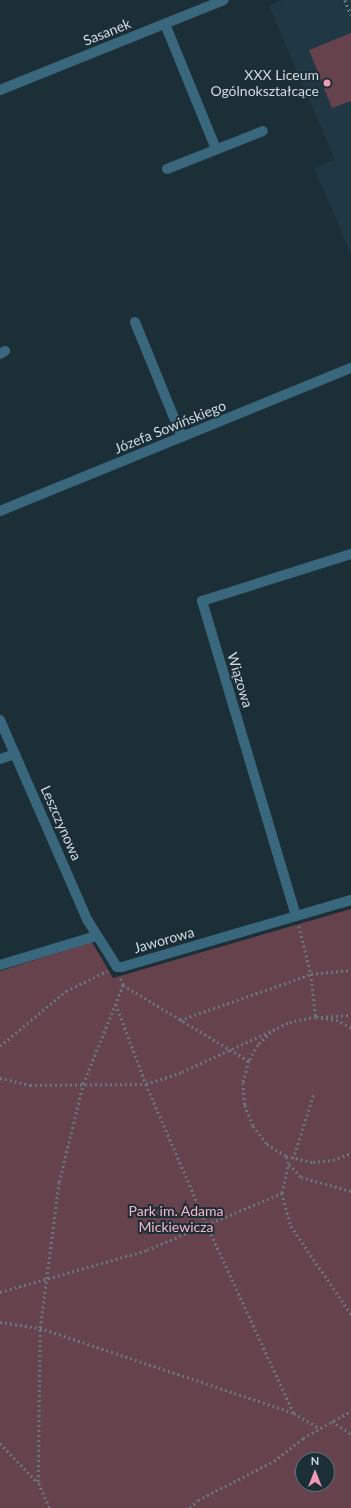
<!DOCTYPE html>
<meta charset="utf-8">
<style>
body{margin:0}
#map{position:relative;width:351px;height:1508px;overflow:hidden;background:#1c2e36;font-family:Lato,sans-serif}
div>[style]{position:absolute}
.built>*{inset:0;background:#1f3844}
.green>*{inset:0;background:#66424c}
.path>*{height:2.5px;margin-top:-1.25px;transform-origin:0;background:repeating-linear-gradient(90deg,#67767d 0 2px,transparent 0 5px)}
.minor>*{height:10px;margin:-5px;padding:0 5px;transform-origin:5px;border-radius:5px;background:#39687e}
.dots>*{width:11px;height:11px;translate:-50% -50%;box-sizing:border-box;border:2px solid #1c2e36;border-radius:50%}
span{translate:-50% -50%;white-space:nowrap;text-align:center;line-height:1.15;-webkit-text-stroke:4px #1c2e36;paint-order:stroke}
.street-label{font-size:14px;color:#d1dce2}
.poi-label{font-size:14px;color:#d1dce2}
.right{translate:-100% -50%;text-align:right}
.park-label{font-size:14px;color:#fcb5c9}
.north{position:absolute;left:295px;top:1452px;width:40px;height:40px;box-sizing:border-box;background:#1c2e36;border:1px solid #64747b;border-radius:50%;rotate:0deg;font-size:11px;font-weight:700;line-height:16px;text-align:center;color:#d1dce2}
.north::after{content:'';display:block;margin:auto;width:14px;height:18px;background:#f19ab4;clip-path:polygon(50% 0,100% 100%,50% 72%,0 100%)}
</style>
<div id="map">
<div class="built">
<div style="clip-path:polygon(283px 0,351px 0,351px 254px,314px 168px,335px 160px,269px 6px)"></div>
</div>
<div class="green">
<div style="clip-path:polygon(351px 33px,351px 101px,332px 108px,309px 50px)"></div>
<div style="clip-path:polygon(evenodd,351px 909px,351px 1508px,0 1508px,0 971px,92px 942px,113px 978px,351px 909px,303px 1460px,327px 1460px,327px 1484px,303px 1484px,303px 1460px)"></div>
</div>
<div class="path">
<div style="left:345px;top:0;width:16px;rotate:68deg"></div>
<div style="left:299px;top:926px;width:49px;rotate:76deg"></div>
<div style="left:311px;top:974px;width:43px;rotate:83.4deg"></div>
<div style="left:123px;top:985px;width:147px;rotate:31.1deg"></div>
<div style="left:116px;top:1004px;width:85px;rotate:69.4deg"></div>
<div style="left:146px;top:1084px;width:154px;rotate:66.6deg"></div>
<div style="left:207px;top:1225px;width:207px;rotate:65.2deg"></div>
<div style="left:321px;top:1017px;width:30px;rotate:-4deg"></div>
<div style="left:180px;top:1020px;width:139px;rotate:-19.3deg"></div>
<div style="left:311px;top:974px;width:40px;rotate:-5.7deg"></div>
<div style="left:351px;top:1028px;width:15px;rotate:-152deg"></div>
<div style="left:338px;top:1021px;width:22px;rotate:-170deg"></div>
<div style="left:316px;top:1017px;width:29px;rotate:168deg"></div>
<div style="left:288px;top:1023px;width:19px;rotate:152deg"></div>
<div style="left:271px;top:1032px;width:18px;rotate:135deg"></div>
<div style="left:258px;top:1045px;width:18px;rotate:119deg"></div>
<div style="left:249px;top:1061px;width:23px;rotate:105deg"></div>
<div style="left:243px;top:1083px;width:22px;rotate:85deg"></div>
<div style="left:245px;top:1105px;width:22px;rotate:69deg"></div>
<div style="left:253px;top:1126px;width:23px;rotate:52deg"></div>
<div style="left:267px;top:1144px;width:22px;rotate:32deg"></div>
<div style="left:286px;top:1156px;width:28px;rotate:13deg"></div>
<div style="left:313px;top:1162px;width:20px;rotate:-6deg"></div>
<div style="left:333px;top:1160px;width:19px;rotate:-21deg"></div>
<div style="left:0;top:1046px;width:86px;rotate:-39.8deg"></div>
<div style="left:66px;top:991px;width:46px;rotate:-26deg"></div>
<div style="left:0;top:1078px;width:31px;rotate:13deg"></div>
<div style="left:30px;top:1085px;width:116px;rotate:-0.5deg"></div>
<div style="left:146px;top:1084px;width:38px;rotate:-18deg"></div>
<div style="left:182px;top:1072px;width:102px;rotate:-24.8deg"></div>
<div style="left:293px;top:1159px;width:67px;rotate:-72.6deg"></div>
<div style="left:289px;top:1164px;width:18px;rotate:47deg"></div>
<div style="left:301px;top:1177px;width:52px;rotate:15.6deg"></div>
<div style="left:282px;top:1193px;width:34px;rotate:75deg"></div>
<div style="left:291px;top:1226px;width:107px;rotate:55.7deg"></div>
<div style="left:0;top:1292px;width:153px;rotate:-15.9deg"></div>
<div style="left:147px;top:1250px;width:147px;rotate:-22.9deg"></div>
<div style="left:282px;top:1193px;width:30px;rotate:-78deg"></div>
<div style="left:288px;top:1164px;width:8px;rotate:-104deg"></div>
<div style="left:0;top:1322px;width:40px;rotate:8.5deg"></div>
<div style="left:40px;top:1328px;width:268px;rotate:18.5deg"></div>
<div style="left:294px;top:1413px;width:29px;rotate:31deg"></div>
<div style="left:332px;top:1421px;width:23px;rotate:34deg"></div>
<div style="left:0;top:1443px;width:54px;rotate:46.5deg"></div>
<div style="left:49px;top:1508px;width:28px;rotate:-113deg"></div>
<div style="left:38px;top:1482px;width:154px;rotate:-89.3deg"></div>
<div style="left:40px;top:1328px;width:147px;rotate:-82.6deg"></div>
<div style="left:59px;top:1182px;width:101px;rotate:-76.2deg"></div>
<div style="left:83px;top:1084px;width:107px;rotate:-68deg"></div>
<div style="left:123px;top:985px;width:8px;rotate:-113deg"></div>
<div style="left:190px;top:1508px;width:11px;rotate:-45deg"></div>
<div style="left:198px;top:1500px;width:85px;rotate:-27.2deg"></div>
<div style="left:274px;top:1461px;width:37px;rotate:-38deg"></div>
<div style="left:303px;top:1438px;width:55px;rotate:-29.4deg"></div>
</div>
<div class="minor">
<div style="left:165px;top:24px;width:135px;rotate:67.8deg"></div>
<div style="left:0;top:90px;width:241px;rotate:-21.9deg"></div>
<div style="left:167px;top:169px;width:103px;rotate:-21.6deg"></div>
<div style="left:135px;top:322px;width:124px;rotate:67.8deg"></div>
<div style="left:0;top:354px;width:6px;rotate:-31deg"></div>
<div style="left:0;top:511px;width:379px;rotate:-22.2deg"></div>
<div style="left:0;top:720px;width:219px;rotate:66.4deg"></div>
<div style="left:88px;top:921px;width:54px;rotate:57.8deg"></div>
<div style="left:117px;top:967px;width:5px"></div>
<div style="left:122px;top:967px;width:239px;rotate:-16.3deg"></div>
<div style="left:0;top:759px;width:16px;rotate:-18deg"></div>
<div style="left:296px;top:916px;width:329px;rotate:-106.6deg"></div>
<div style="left:202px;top:601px;width:156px;rotate:-17.5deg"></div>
<div style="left:0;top:965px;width:100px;rotate:-16.8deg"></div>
</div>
<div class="dots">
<div style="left:327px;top:83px;background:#f19ab4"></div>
</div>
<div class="street-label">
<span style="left:107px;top:32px;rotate:-22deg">Sasanek</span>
<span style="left:170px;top:427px;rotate:-22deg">Józefa Sowińskiego</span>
<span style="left:240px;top:680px;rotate:73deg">Wiązowa</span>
<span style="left:61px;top:823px;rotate:66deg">Leszczynowa</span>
<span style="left:164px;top:940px;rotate:-16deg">Jaworowa</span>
</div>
<div class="poi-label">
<span class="right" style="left:319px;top:83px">XXX Liceum<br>Ogólnokształcące</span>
</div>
<div class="park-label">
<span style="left:176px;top:1219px">Park im. Adama<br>Mickiewicza</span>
</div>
<div class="north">N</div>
</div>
